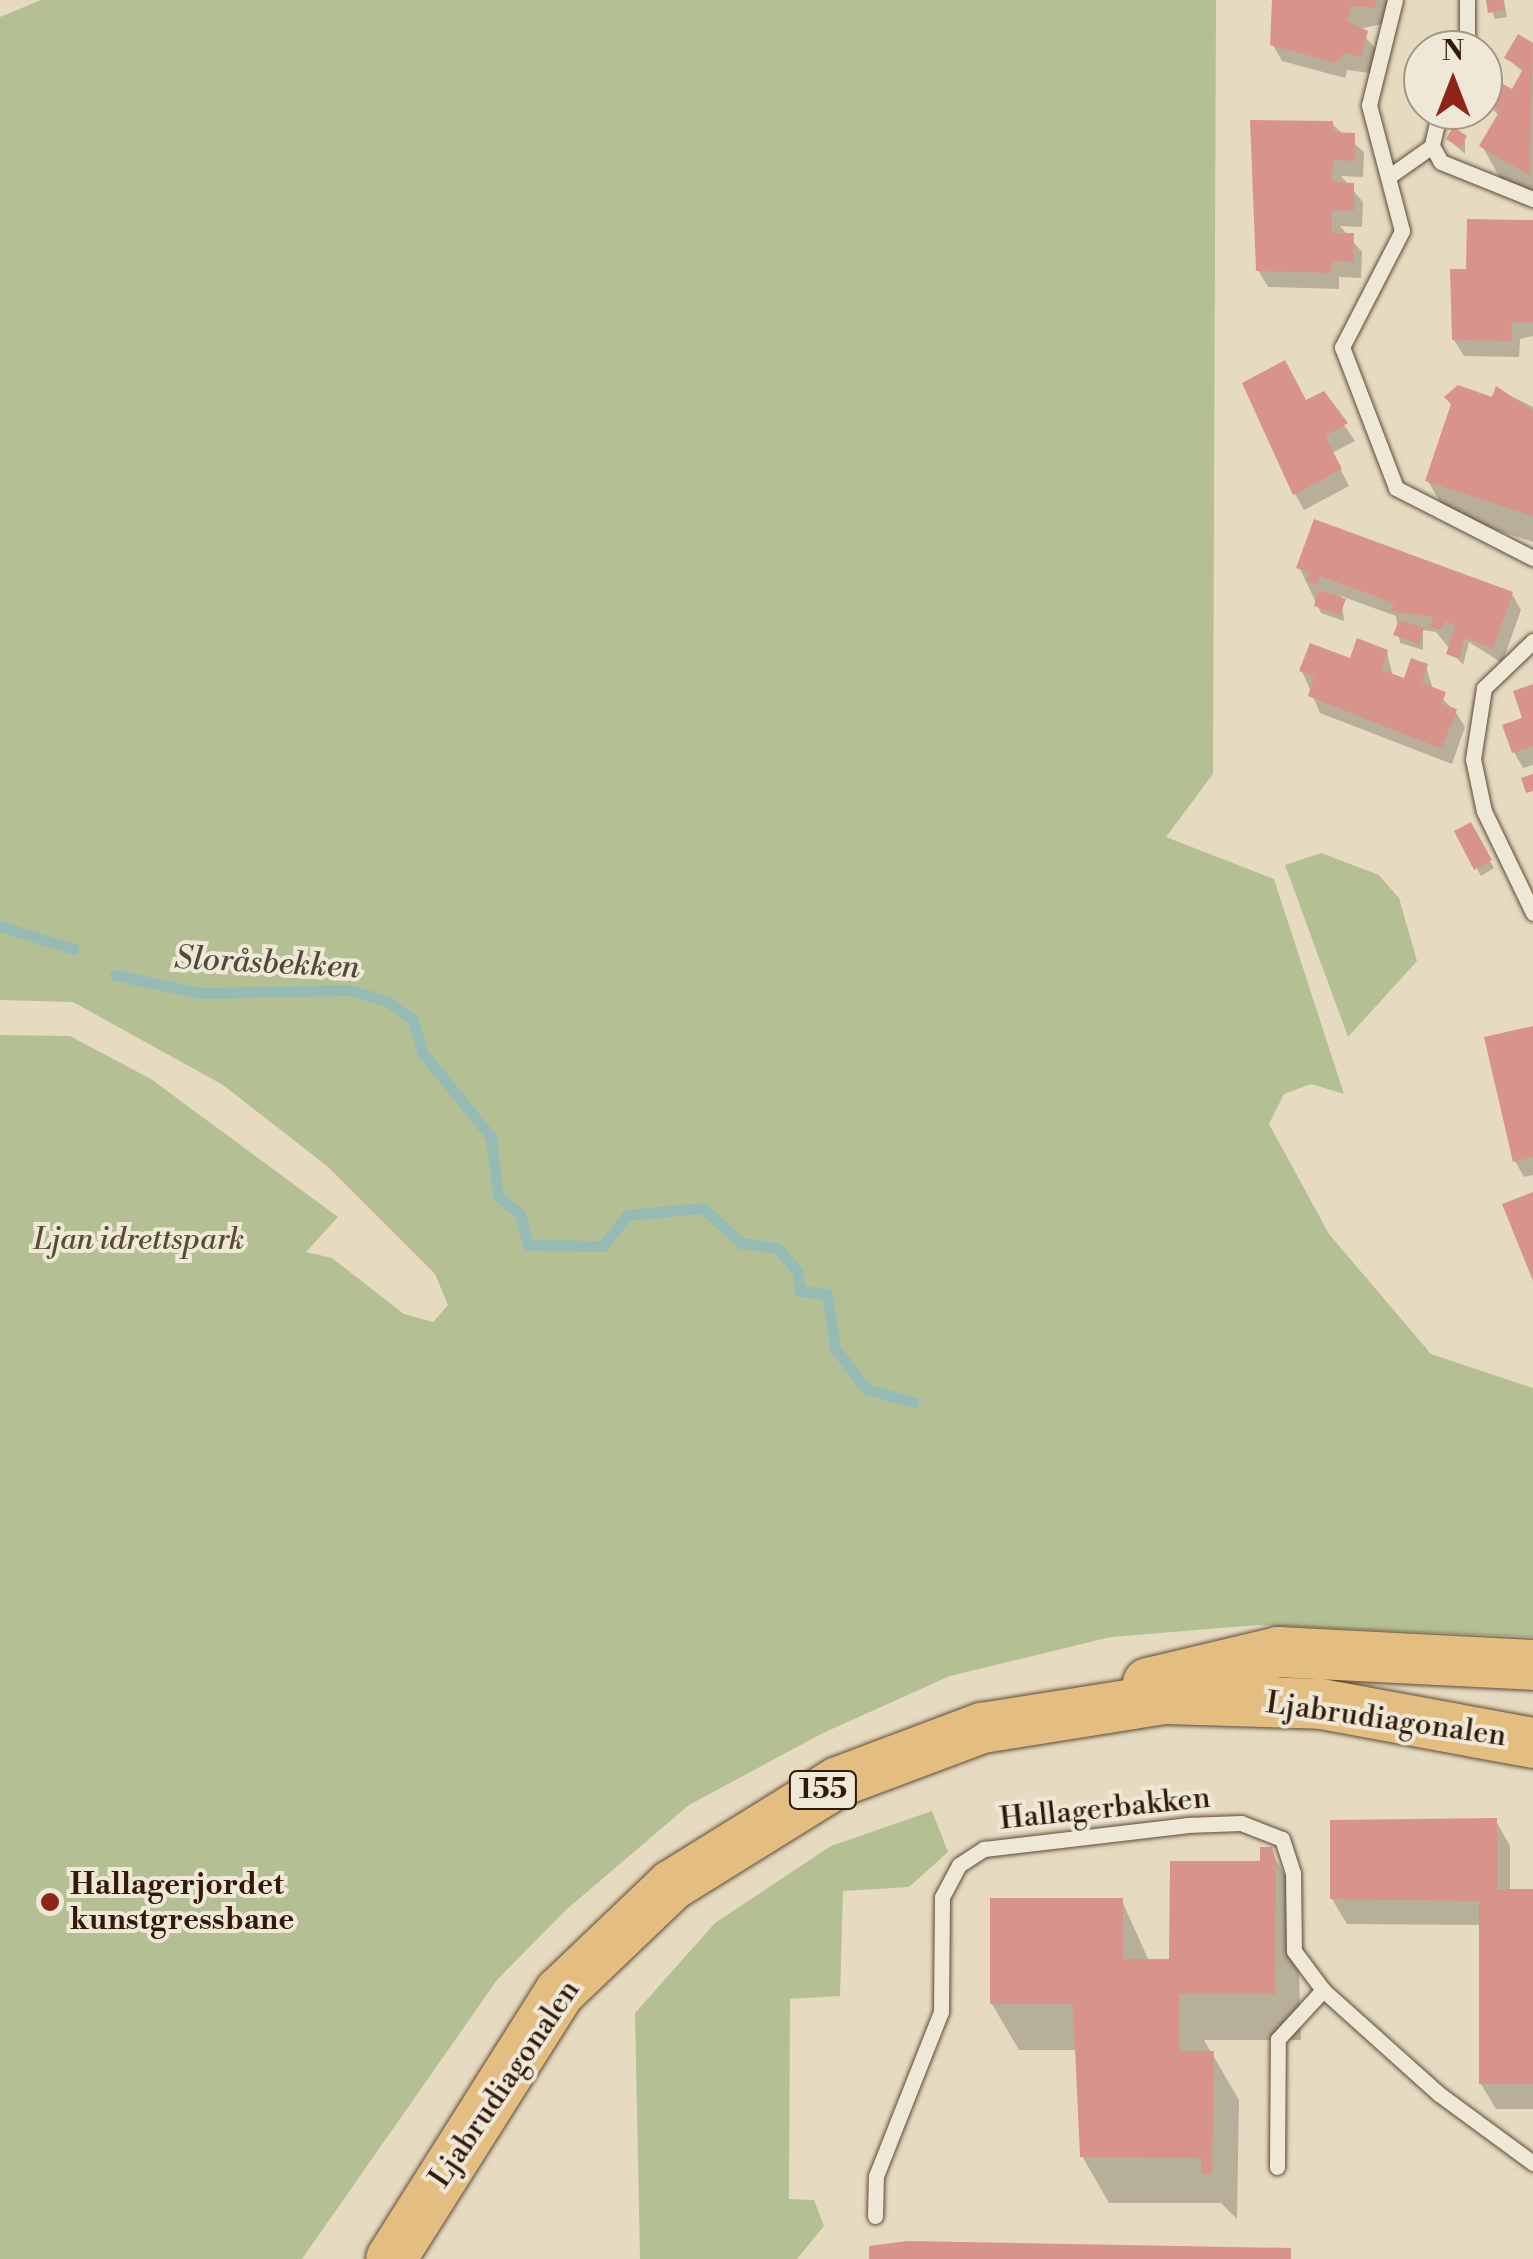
<!DOCTYPE html>
<meta charset="utf-8">
<style>
body{margin:0}
#map{position:relative;width:1533px;height:2259px;overflow:hidden;background:#e6dbc1;font-family:"Libre Bodoni",serif}
div>[style]{position:absolute}
.green>*{inset:0;background:#b4c093}
.shadow>*{inset:0;background:#0003}
.stream>*{height:11px;margin:-5.5px;padding:0 5.5px;transform-origin:5.5px;border-radius:5.5px;background:#96bbb5}
.building>*{inset:0;background:#d8948b}
.roads{filter:drop-shadow(0 0 2px #5f4a38) drop-shadow(0 0 2px #5f4a38)}
.lane>*{height:15px;margin:-7.5px;padding:0 7.5px;transform-origin:7.5px;border-radius:7.5px;background:#efe8d7}
.primary>*{height:50px;margin:-25px;padding:0 25px;transform-origin:25px;border-radius:25px;background:#e3be80}
.dots>*{width:28px;height:28px;translate:-50% -50%;box-sizing:border-box;border:5px solid #efe8d7;border-radius:50%}
span{translate:-50% -50%;white-space:nowrap;text-align:center;line-height:1.15;-webkit-text-stroke:8px #efe8d7;paint-order:stroke}
.shield-label span{padding:2px 8px;background:#efe8d7;border:2px solid;border-radius:8px;-webkit-text-stroke-width:0}
.shield-label{font-size:28px;color:#321a0a;font-weight:700}
.park-label{font-size:30px;color:#594c33;font-style:italic}
.street-label{font-size:30px;color:#321a0a}
.poi-label{font-size:30px;color:#321a0a;font-weight:700}
.left{translate:0 -50%;text-align:left}
.water-label{font-size:32px;color:#504a3d;font-style:italic}
.north{position:absolute;left:1403px;top:30px;width:100px;height:100px;box-sizing:border-box;background:#efe8d7;border:2px solid #a39685;border-radius:50%;rotate:0deg;font-size:28px;font-weight:700;line-height:40px;text-align:center;color:#321a0a}
.north::after{content:'';display:block;margin:auto;width:35px;height:45px;background:#8f2418;clip-path:polygon(50% 0,100% 100%,50% 72%,0 100%)}
</style>
<div id="map">
<div class="green">
<div style="clip-path:polygon(41px 0,1216px 0,1213px 774px,1166px 837px,1274px 879px,1344px 1094px,1311px 1084px,1284px 1094px,1269px 1124px,1329px 1234px,1431px 1354px,1533px 1388px,1533px 1637px,1258px 1625px,1111px 1637px,950px 1676px,823px 1733px,689px 1805px,567px 1909px,497px 1980px,302px 2259px,0 2259px,0 1035px,70px 1036px,151px 1079px,338px 1217px,306px 1252px,332px 1258px,404px 1314px,433px 1322px,448px 1305px,435px 1274px,327px 1166px,223px 1085px,73px 1002px,0 1000px,0 17px)"></div>
<div style="clip-path:polygon(1321px 853px,1379px 875px,1399px 898px,1417px 961px,1348px 1037px,1285px 865px)"></div>
<div style="clip-path:polygon(932px 1811px,948px 1852px,909px 1887px,843px 1891px,840px 1996px,790px 1999px,789px 2199px,814px 2200px,824px 2226px,797px 2259px,640px 2259px,635px 2013px,715px 1923px,831px 1846px)"></div>
</div>
<div class="shadow">
<div style="clip-path:polygon(1275px 0,1388px 0,1383px 24px,1358px 29px,1376px 49px,1370px 73px,1347px 70px,1345px 78px,1282px 61px,1273px 45px)"></div>
<div style="clip-path:polygon(1488px 0,1504px 0,1507px 17px,1495px 19px)"></div>
<div style="clip-path:polygon(1519px 38px,1533px 46px,1533px 206px,1508px 192px,1482px 146px,1499px 116px,1483px 99px,1493px 81px,1513px 92px,1524px 73px,1507px 58px)"></div>
<div style="clip-path:polygon(1332px 124px,1364px 152px,1363px 177px,1341px 176px,1363px 202px,1362px 227px,1340px 226px,1362px 252px,1361px 278px,1339px 277px,1339px 289px,1268px 287px,1258px 270px)"></div>
<div style="clip-path:polygon(1465px 138px,1465px 154px,1449px 140px)"></div>
<div style="clip-path:polygon(1533px 223px,1533px 336px,1520px 339px,1519px 357px,1464px 356px,1454px 340px,1469px 271px)"></div>
<div style="clip-path:polygon(1497px 389px,1533px 407px,1533px 542px,1447px 514px,1428px 481px)"></div>
<div style="clip-path:polygon(1323px 394px,1355px 441px,1332px 453px,1349px 486px,1304px 510px,1295px 494px,1306px 403px)"></div>
<div style="clip-path:polygon(1299px 567px,1512px 594px,1521px 610px,1502px 663px,1469px 642px,1463px 665px,1436px 632px,1423px 630px,1423px 650px,1400px 643px,1396px 616px,1341px 596px,1344px 621px,1321px 613px)"></div>
<div style="clip-path:polygon(1387px 652px,1393px 677px,1405px 681px,1426px 666px,1433px 690px,1455px 711px,1465px 727px,1452px 764px,1320px 713px,1302px 671px)"></div>
<div style="clip-path:polygon(1533px 687px,1533px 765px,1523px 768px,1514px 752px)"></div>
<div style="clip-path:polygon(1470px 825px,1494px 868px,1481px 876px,1457px 832px)"></div>
<div style="clip-path:polygon(1533px 1028px,1533px 1175px,1524px 1177px,1515px 1161px)"></div>
<div style="clip-path:polygon(1496px 1821px,1510px 1846px,1510px 1892px,1533px 1892px,1533px 2109px,1496px 2109px,1481px 2084px,1481px 1925px,1347px 1924px,1332px 1899px)"></div>
<div style="clip-path:polygon(1270px 1850px,1297px 1896px,1301px 2040px,1204px 2040px,1239px 2100px,1237px 2219px,1221px 2203px,1109px 2203px,1082px 2156px,1077px 2050px,1019px 2050px,992px 2004px,1122px 1901px,1149px 1961px,1172px 1961px)"></div>
</div>
<div class="stream">
<div style="left:0;top:926px;width:77px;rotate:17.3deg"></div>
<div style="left:115px;top:975px;width:87px;rotate:12deg"></div>
<div style="left:200px;top:993px;width:150px;rotate:-1.1deg"></div>
<div style="left:350px;top:990px;width:39px;rotate:17deg"></div>
<div style="left:387px;top:1001px;width:32px;rotate:36deg"></div>
<div style="left:413px;top:1020px;width:33px;rotate:74deg"></div>
<div style="left:422px;top:1052px;width:109px;rotate:50.9deg"></div>
<div style="left:491px;top:1137px;width:59px;rotate:83.2deg"></div>
<div style="left:498px;top:1196px;width:28px;rotate:39deg"></div>
<div style="left:520px;top:1214px;width:32px;rotate:76deg"></div>
<div style="left:528px;top:1245px;width:75px;rotate:0.8deg"></div>
<div style="left:603px;top:1246px;width:39px;rotate:-52deg"></div>
<div style="left:627px;top:1215px;width:76px;rotate:-5.3deg"></div>
<div style="left:703px;top:1208px;width:52px;rotate:42.6deg"></div>
<div style="left:741px;top:1243px;width:36px;rotate:8deg"></div>
<div style="left:777px;top:1248px;width:30px;rotate:48deg"></div>
<div style="left:797px;top:1270px;width:21px;rotate:82deg"></div>
<div style="left:800px;top:1291px;width:27px;rotate:6deg"></div>
<div style="left:827px;top:1294px;width:55px;rotate:81.6deg"></div>
<div style="left:835px;top:1348px;width:51px;rotate:52.9deg"></div>
<div style="left:866px;top:1389px;width:49px;rotate:15.5deg"></div>
</div>
<div class="building">
<div style="clip-path:polygon(1272px 0,1377px 0,1375px 8px,1352px 6px,1347px 21px,1368px 31px,1361px 57px,1345px 53px,1336px 63px,1270px 45px)"></div>
<div style="clip-path:polygon(1486px 0,1503px 0,1505px 10px,1488px 13px)"></div>
<div style="clip-path:polygon(1518px 34px,1533px 43px,1529px 175px,1479px 146px,1499px 112px,1483px 94px,1492px 78px,1512px 89px,1523px 69px,1504px 58px)"></div>
<div style="clip-path:polygon(1250px 120px,1333px 121px,1333px 132px,1355px 133px,1355px 161px,1333px 160px,1332px 182px,1354px 183px,1354px 211px,1332px 210px,1332px 233px,1354px 233px,1353px 262px,1331px 261px,1331px 273px,1256px 271px)"></div>
<div style="clip-path:polygon(1453px 127px,1467px 136px,1460px 148px,1446px 139px)"></div>
<div style="clip-path:polygon(1467px 219px,1533px 220px,1533px 323px,1512px 322px,1511px 341px,1452px 340px,1450px 269px,1466px 269px)"></div>
<div style="clip-path:polygon(1285px 360px,1306px 400px,1324px 391px,1348px 423px,1325px 436px,1342px 469px,1293px 495px,1242px 383px)"></div>
<div style="clip-path:polygon(1458px 385px,1492px 397px,1496px 386px,1533px 411px,1533px 516px,1425px 481px,1451px 404px,1444px 397px)"></div>
<div style="clip-path:polygon(1314px 519px,1513px 592px,1493px 649px,1465px 638px,1459px 659px,1446px 654px,1456px 626px,1445px 621px,1442px 630px,1430px 626px,1433px 617px,1390px 611px,1394px 603px,1320px 576px,1317px 585px,1306px 580px,1309px 572px,1296px 568px)"></div>
<div style="clip-path:polygon(1319px 590px,1346px 599px,1340px 615px,1314px 606px)"></div>
<div style="clip-path:polygon(1399px 620px,1424px 628px,1419px 644px,1393px 635px)"></div>
<div style="clip-path:polygon(1357px 638px,1388px 650px,1382px 670px,1404px 678px,1411px 658px,1428px 664px,1422px 683px,1446px 692px,1442px 704px,1457px 709px,1442px 749px,1308px 696px,1314px 677px,1299px 671px,1310px 643px,1350px 658px)"></div>
<div style="clip-path:polygon(1533px 684px,1533px 746px,1512px 753px,1502px 725px,1522px 718px,1513px 691px)"></div>
<div style="clip-path:polygon(1533px 774px,1533px 791px,1526px 793px,1521px 778px)"></div>
<div style="clip-path:polygon(1471px 822px,1492px 860px,1474px 870px,1454px 831px)"></div>
<div style="clip-path:polygon(1533px 1026px,1533px 1157px,1513px 1162px,1484px 1037px)"></div>
<div style="clip-path:polygon(1533px 1192px,1533px 1281px,1502px 1204px)"></div>
<div style="clip-path:polygon(1497px 1818px,1497px 1889px,1533px 1889px,1533px 2084px,1479px 2084px,1479px 1901px,1330px 1899px,1330px 1820px)"></div>
<div style="clip-path:polygon(1260px 1847px,1272px 1847px,1276px 1861px,1275px 1994px,1179px 1994px,1179px 2051px,1214px 2051px,1212px 2174px,1201px 2174px,1201px 2158px,1080px 2157px,1073px 2004px,990px 2004px,990px 1898px,1123px 1898px,1123px 1959px,1169px 1959px,1170px 1861px,1260px 1861px)"></div>
<div style="clip-path:polygon(907px 2241px,1291px 2248px,1291px 2259px,869px 2259px,869px 2246px)"></div>
</div>
<div class="roads">
<div class="lane">
<div style="left:1395px;top:0;width:108px;rotate:103.9deg"></div>
<div style="left:1369px;top:105px;width:130px;rotate:75.3deg"></div>
<div style="left:1402px;top:231px;width:131px;rotate:117.3deg"></div>
<div style="left:1342px;top:347px;width:151px;rotate:69deg"></div>
<div style="left:1396px;top:488px;width:154px;rotate:27.1deg"></div>
<div style="left:1467px;top:50px;width:50px;rotate:-90deg"></div>
<div style="left:1440px;top:110px;width:37px;rotate:103deg"></div>
<div style="left:1432px;top:146px;width:18px;rotate:61deg"></div>
<div style="left:1441px;top:162px;width:99px;rotate:21.9deg"></div>
<div style="left:1391px;top:175px;width:50px;rotate:-35.3deg"></div>
<div style="left:1533px;top:641px;width:68px;rotate:136.2deg"></div>
<div style="left:1484px;top:688px;width:72px;rotate:98.8deg"></div>
<div style="left:1473px;top:759px;width:53px;rotate:78.1deg"></div>
<div style="left:1484px;top:811px;width:113px;rotate:64.3deg"></div>
<div style="left:1277px;top:2167px;width:128px;rotate:-89.6deg"></div>
<div style="left:1278px;top:2039px;width:67px;rotate:-47.4deg"></div>
<div style="left:875px;top:2216px;width:40px;rotate:-88.6deg"></div>
<div style="left:876px;top:2176px;width:176px;rotate:-68.4deg"></div>
<div style="left:941px;top:2012px;width:115px;rotate:-89.5deg"></div>
<div style="left:942px;top:1897px;width:36px;rotate:-62deg"></div>
<div style="left:959px;top:1865px;width:30px;rotate:-33deg"></div>
<div style="left:984px;top:1849px;width:204px;rotate:-6.7deg"></div>
<div style="left:1187px;top:1825px;width:54px;rotate:-2.1deg"></div>
<div style="left:1241px;top:1823px;width:44px;rotate:21.3deg"></div>
<div style="left:1282px;top:1839px;width:36px;rotate:72deg"></div>
<div style="left:1293px;top:1873px;width:78px;rotate:89.3deg"></div>
<div style="left:1294px;top:1951px;width:49px;rotate:53.4deg"></div>
<div style="left:1323px;top:1990px;width:156px;rotate:41.9deg"></div>
<div style="left:1439px;top:2094px;width:117px;rotate:36.3deg"></div>
</div>
<div class="primary">
<div style="left:1148px;top:1683px;width:134px;rotate:-13.4deg"></div>
<div style="left:1278px;top:1652px;width:255px;rotate:2.9deg"></div>
<div style="left:391px;top:2259px;width:316px;rotate:-57.7deg"></div>
<div style="left:560px;top:1992px;width:155px;rotate:-43.7deg"></div>
<div style="left:672px;top:1885px;width:195px;rotate:-31.8deg"></div>
<div style="left:838px;top:1782px;width:154px;rotate:-20.6deg"></div>
<div style="left:982px;top:1728px;width:186px;rotate:-9deg"></div>
<div style="left:1166px;top:1699px;width:155px;rotate:1.8deg"></div>
<div style="left:1321px;top:1704px;width:216px;rotate:10.4deg"></div>
</div>
</div>
<div class="dots">
<div style="left:50px;top:1902px;background:#8f2418"></div>
</div>
<div class="shield-label">
<span style="left:823px;top:1790px">155</span>
</div>
<div class="park-label">
<span style="left:139px;top:1240px">Ljan idrettspark</span>
</div>
<div class="street-label">
<span style="left:1386px;top:1720px;rotate:8deg">Ljabrudiagonalen</span>
<span style="left:1105px;top:1809px;rotate:-6deg">Hallagerbakken</span>
<span style="left:505px;top:2084px;rotate:-56deg">Ljabrudiagonalen</span>
</div>
<div class="poi-label">
<span class="left" style="left:70px;top:1902px">Hallagerjordet<br>kunstgressbane</span>
</div>
<div class="water-label">
<span style="left:267px;top:963px;rotate:3deg">Sloråsbekken</span>
</div>
<div class="north">N</div>
</div>
